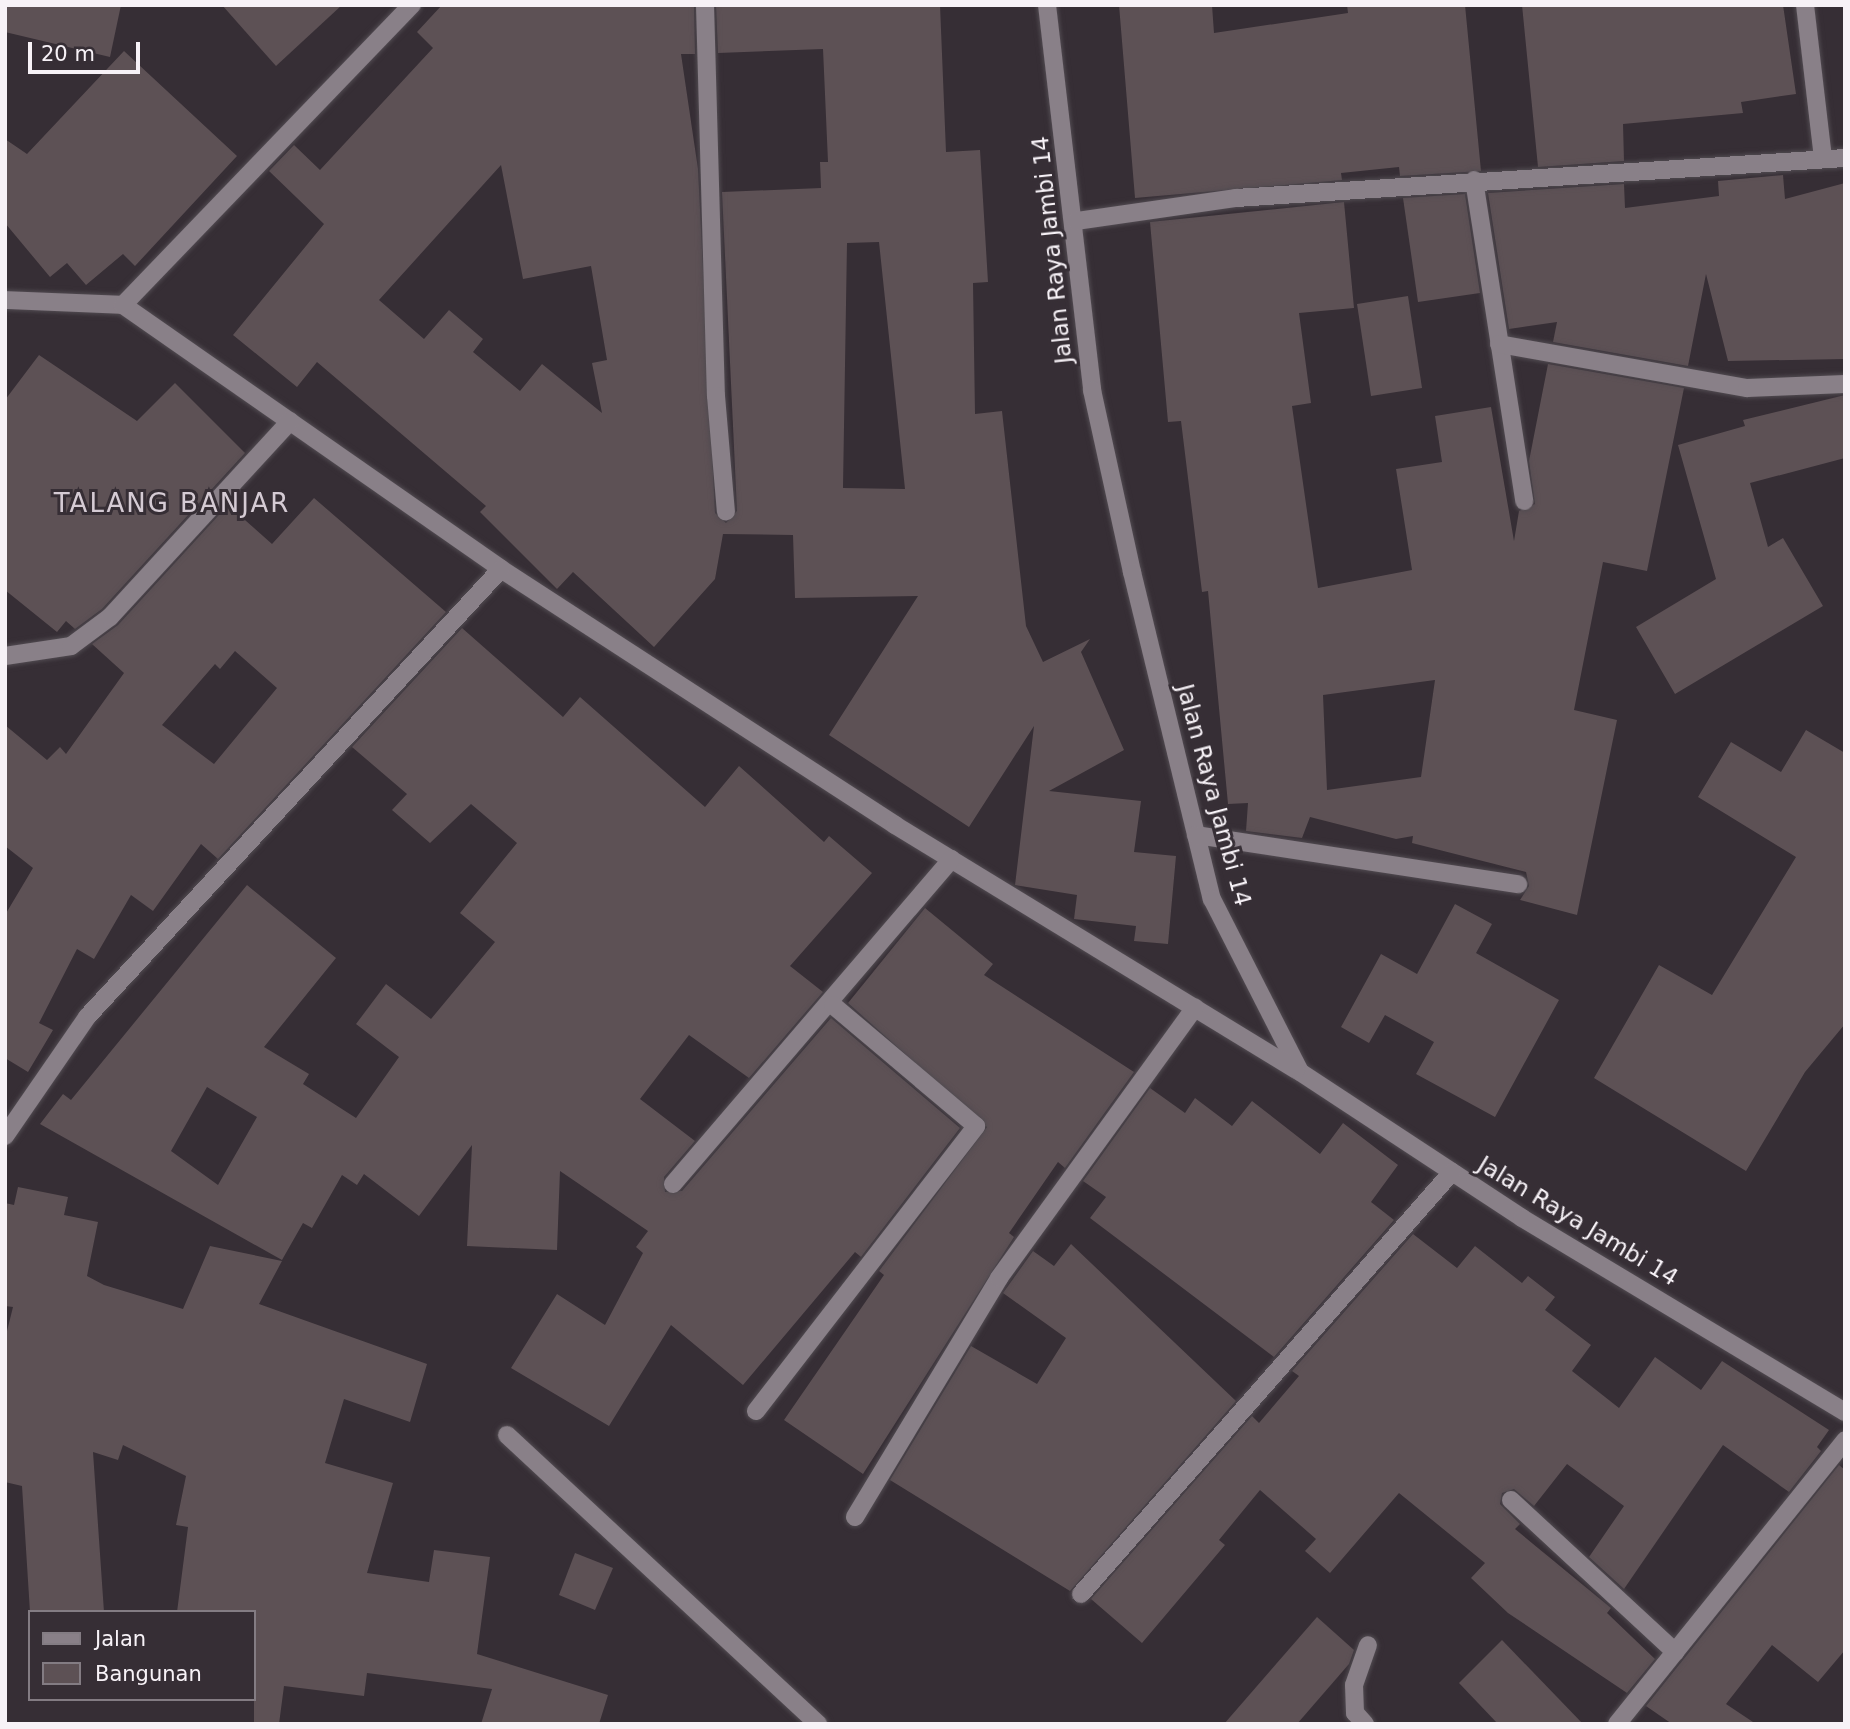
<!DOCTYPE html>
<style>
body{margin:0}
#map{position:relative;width:1850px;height:1729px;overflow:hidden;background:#362e35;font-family:"DejaVu Sans",sans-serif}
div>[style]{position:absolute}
.building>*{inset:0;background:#5d5155}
.roads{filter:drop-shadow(0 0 2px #514b51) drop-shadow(0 0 2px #514b51)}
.minor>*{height:18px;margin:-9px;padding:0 9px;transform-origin:9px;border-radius:9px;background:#898088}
span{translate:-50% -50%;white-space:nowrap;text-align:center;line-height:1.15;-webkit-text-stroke:6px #362e35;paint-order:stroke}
.street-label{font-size:23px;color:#f7f2f7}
.quarter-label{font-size:26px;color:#d5cbd4;letter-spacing:2px}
.frame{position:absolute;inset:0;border:7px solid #f7f2f7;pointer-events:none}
.legend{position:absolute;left:28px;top:1610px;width:228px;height:91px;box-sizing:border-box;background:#362e35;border:2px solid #837c83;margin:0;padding:9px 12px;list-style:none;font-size:21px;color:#f7f2f7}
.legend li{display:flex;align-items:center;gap:14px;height:35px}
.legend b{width:35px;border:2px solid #837c83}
.scale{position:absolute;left:28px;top:42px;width:112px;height:32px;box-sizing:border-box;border:4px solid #f7f2f7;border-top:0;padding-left:9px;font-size:21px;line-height:24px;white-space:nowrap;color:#f7f2f7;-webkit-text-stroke:5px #362e35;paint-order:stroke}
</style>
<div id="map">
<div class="building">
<div style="clip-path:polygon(5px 5px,121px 5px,110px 57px,5px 32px)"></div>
<div style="clip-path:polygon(222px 5px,342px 5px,276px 66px)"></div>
<div style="clip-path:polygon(evenodd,442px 5px,694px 5px,695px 54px,681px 54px,698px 169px,715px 513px,726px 523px,737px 511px,722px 192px,821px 188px,820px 162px,828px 162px,823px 49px,718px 53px,716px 5px,940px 5px,946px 152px,980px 150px,988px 282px,973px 283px,975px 414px,1002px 411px,1026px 626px,1043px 662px,1090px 639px,1081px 652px,1124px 750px,1049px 791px,1141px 801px,1134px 852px,1176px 856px,1168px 944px,1134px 941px,1136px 926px,1074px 919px,1077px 895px,1015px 885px,1034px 726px,969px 827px,829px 735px,918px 596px,795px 598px,793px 535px,723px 534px,715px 579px,654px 647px,573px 572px,557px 589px,480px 512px,486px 506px,317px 362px,297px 387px,233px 335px,324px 224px,269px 171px,294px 145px,320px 170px,433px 48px,417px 32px,442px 5px,501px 165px,523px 279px,591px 266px,607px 360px,592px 363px,602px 413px,542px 364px,520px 391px,473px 352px,483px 339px,449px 310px,424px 339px,379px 300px,501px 165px,442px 5px,879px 242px,905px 489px,843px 488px,847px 243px,879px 242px)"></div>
<div style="clip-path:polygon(1119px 5px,1212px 5px,1214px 33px,1348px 13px,1347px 5px,1465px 5px,1481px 171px,1400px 176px,1399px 167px,1341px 173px,1342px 180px,1135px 198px)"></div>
<div style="clip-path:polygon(1522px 5px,1783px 5px,1796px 94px,1741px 102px,1743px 113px,1623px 124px,1624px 161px,1538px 167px)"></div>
<div style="clip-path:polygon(124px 51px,237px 156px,135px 266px,123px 254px,86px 285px,67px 263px,50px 277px,5px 223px,5px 139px,27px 154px)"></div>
<div style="clip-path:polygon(1783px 175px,1785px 199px,1845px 183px,1845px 359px,1728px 361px,1706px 274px,1688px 366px,1553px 342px,1557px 322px,1509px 329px,1488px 193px,1624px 184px,1625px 208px,1719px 196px,1718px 181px)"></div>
<div style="clip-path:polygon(1465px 194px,1480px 293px,1418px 302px,1403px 198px)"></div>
<div style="clip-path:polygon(evenodd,1344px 202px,1354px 308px,1299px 313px,1311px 403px,1292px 406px,1318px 588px,1412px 570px,1396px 469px,1442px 462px,1435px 416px,1491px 407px,1514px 541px,1519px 511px,1535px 504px,1529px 461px,1548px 364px,1684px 388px,1647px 571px,1603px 562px,1574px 710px,1617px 720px,1577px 915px,1520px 900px,1529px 886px,1526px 872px,1412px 843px,1413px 836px,1396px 839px,1310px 817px,1302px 838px,1246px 831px,1248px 803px,1228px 804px,1208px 591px,1202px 592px,1181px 421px,1168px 422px,1150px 222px,1344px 202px,1435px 680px,1421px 777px,1327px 790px,1323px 695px,1435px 680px)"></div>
<div style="clip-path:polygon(1408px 296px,1422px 388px,1371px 396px,1357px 304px)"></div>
<div style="clip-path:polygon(39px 355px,137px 421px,175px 383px,245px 453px,102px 609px,75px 629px,66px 621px,57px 632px,5px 590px,5px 400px)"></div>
<div style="clip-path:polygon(1845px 395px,1845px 458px,1750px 483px,1768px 547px,1783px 538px,1823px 606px,1675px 694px,1636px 627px,1716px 579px,1678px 445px,1745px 426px,1743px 420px)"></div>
<div style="clip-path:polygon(evenodd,314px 498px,446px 612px,218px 859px,201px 844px,153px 911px,131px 895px,94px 959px,77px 949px,39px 1023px,53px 1030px,28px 1072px,5px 1058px,5px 915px,33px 868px,5px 846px,5px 725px,47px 760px,60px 747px,66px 754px,124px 673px,92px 644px,118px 625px,228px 505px,272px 544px,314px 498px,235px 651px,277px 688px,214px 764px,162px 725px,215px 664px,220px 669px,235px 651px)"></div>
<div style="clip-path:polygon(evenodd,462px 628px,563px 717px,580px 697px,705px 807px,739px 766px,824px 842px,829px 836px,872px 873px,790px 966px,823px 992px,749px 1078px,689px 1035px,640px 1099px,695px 1141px,664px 1177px,665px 1192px,682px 1191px,831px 1018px,960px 1128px,861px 1257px,855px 1252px,743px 1385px,671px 1325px,609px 1426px,511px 1368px,557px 1294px,605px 1325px,643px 1253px,636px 1247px,648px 1231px,560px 1171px,557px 1250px,467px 1246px,472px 1145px,419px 1216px,364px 1174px,357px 1185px,342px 1175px,312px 1228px,303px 1223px,282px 1260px,40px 1124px,63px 1094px,71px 1100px,247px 885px,336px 958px,264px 1047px,309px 1074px,303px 1084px,356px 1118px,399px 1057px,356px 1024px,386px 984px,431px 1019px,495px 942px,460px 913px,517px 843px,471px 804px,430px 843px,392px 810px,407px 794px,352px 747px,462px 628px,207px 1087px,257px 1117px,218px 1185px,171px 1151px,207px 1087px)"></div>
<div style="clip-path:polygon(1806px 730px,1845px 753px,1845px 1024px,1805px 1072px,1746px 1171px,1594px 1078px,1659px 965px,1712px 995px,1796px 857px,1698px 797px,1731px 742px,1781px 772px)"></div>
<div style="clip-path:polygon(1455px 904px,1492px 924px,1476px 953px,1559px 1000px,1495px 1117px,1416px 1074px,1434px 1042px,1385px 1015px,1369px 1043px,1341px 1027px,1381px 954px,1417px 974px)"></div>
<div style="clip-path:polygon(925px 908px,993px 964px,984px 975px,1134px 1072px,1065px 1168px,1058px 1162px,1009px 1233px,1014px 1237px,863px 1474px,784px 1420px,884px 1275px,879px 1271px,987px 1127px,848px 1003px)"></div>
<div style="clip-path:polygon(1150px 1088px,1185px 1113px,1195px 1098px,1232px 1126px,1252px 1101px,1320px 1154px,1343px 1123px,1398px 1165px,1371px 1202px,1394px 1220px,1274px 1357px,1090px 1218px,1106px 1197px,1083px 1181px)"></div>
<div style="clip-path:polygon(18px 1187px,68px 1197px,64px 1215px,98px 1222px,87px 1276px,104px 1285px,183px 1309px,210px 1246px,282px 1261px,259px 1304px,427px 1364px,410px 1422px,344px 1399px,325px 1463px,393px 1483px,367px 1573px,429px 1582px,434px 1550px,490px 1557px,477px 1654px,608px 1695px,599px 1724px,481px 1724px,492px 1689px,367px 1673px,364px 1696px,284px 1686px,279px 1724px,254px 1724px,254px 1612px,177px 1612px,188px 1527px,176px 1525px,186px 1476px,123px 1445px,118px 1460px,93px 1452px,104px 1612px,30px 1612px,22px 1486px,5px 1482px,5px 1339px,13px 1307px,5px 1306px,5px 1203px,14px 1205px)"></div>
<div style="clip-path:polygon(1413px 1234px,1457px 1268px,1475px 1246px,1522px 1283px,1528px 1276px,1555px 1297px,1545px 1310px,1591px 1345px,1572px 1371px,1619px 1408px,1655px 1357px,1701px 1390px,1722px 1361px,1829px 1430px,1817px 1447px,1821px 1451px,1789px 1492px,1723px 1445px,1624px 1589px,1589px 1557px,1624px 1506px,1567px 1464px,1534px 1506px,1514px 1489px,1502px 1493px,1500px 1504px,1520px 1524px,1515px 1529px,1611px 1608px,1607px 1613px,1655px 1659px,1627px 1693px,1508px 1613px,1471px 1578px,1485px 1563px,1399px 1493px,1330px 1573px,1305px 1551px,1316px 1539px,1260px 1490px,1219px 1540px,1225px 1545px,1142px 1643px,1091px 1599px,1252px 1416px,1259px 1423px,1299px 1376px,1292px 1371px)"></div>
<div style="clip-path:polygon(1071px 1244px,1236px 1401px,1070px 1591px,890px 1480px,971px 1346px,1037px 1384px,1066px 1338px,1003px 1293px,1033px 1251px,1054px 1266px)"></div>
<div style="clip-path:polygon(1839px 1465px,1845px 1470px,1845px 1650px,1818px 1682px,1772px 1645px,1726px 1704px,1756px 1724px,1672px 1724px,1646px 1706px)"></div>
<div style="clip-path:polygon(575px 1553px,613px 1568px,595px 1610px,559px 1595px)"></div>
<div style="clip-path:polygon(1317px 1617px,1354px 1650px,1349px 1664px,1297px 1724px,1224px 1724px)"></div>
<div style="clip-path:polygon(1502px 1640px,1583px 1724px,1498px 1724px,1459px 1683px)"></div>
</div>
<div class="roads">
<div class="minor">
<div style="left:705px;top:5px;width:391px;rotate:88.4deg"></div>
<div style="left:716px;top:396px;width:116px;rotate:85.1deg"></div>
<div style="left:1047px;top:5px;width:388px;rotate:83.3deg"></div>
<div style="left:1092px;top:390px;width:186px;rotate:77.6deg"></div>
<div style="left:1132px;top:572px;width:337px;rotate:76.3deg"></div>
<div style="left:1212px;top:899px;width:194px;rotate:63deg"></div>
<div style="left:1300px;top:1072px;width:266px;rotate:33.3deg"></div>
<div style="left:1522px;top:1218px;width:377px;rotate:31deg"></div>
<div style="left:1805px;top:5px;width:155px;rotate:83.3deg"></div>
<div style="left:1474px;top:180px;width:325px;rotate:81.1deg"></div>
<div style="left:1076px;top:221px;width:162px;rotate:-8.2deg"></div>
<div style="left:1236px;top:198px;width:610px;rotate:-3.76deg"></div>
<div style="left:5px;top:300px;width:118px;rotate:2.4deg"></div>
<div style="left:123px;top:305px;width:461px;rotate:34.9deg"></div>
<div style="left:501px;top:569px;width:470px;rotate:33deg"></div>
<div style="left:895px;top:825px;width:470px;rotate:31.4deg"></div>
<div style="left:123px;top:305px;width:417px;rotate:-46.1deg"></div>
<div style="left:1499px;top:344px;width:252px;rotate:10.1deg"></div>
<div style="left:1747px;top:388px;width:98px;rotate:-2.3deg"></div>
<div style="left:5px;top:656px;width:67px;rotate:-8.6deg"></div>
<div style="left:71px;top:646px;width:49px;rotate:-36.6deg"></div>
<div style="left:110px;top:617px;width:266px;rotate:-47.4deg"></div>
<div style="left:1196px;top:835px;width:326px;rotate:8.7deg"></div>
<div style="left:5px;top:1136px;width:145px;rotate:-55.4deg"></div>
<div style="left:87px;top:1017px;width:610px;rotate:-47.26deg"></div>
<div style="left:673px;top:1184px;width:428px;rotate:-49.4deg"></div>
<div style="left:756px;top:1411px;width:360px;rotate:-52.3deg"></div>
<div style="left:976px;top:1126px;width:187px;rotate:-139.8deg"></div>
<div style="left:507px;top:1435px;width:425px;rotate:42.9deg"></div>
<div style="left:1511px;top:1500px;width:224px;rotate:42.8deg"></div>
<div style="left:855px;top:1517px;width:279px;rotate:-58.9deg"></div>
<div style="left:999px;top:1278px;width:334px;rotate:-54.1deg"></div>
<div style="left:1081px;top:1594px;width:562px;rotate:-48.68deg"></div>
<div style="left:1365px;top:1724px;width:15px;rotate:-132deg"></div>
<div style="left:1355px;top:1713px;width:28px;rotate:-92deg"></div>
<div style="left:1354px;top:1685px;width:42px;rotate:-70.7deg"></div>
<div style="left:1617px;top:1724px;width:364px;rotate:-51.2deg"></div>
</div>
</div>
<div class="street-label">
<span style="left:1052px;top:250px;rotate:-96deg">Jalan Raya Jambi 14</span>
<span style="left:1214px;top:795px;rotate:75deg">Jalan Raya Jambi 14</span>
<span style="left:1578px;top:1221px;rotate:31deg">Jalan Raya Jambi 14</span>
</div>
<div class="quarter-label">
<span style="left:172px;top:504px">TALANG BANJAR</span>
</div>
<div class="frame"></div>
<ul class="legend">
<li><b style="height:9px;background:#898088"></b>Jalan</li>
<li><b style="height:19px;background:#5d5155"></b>Bangunan</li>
</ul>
<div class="scale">20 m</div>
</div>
